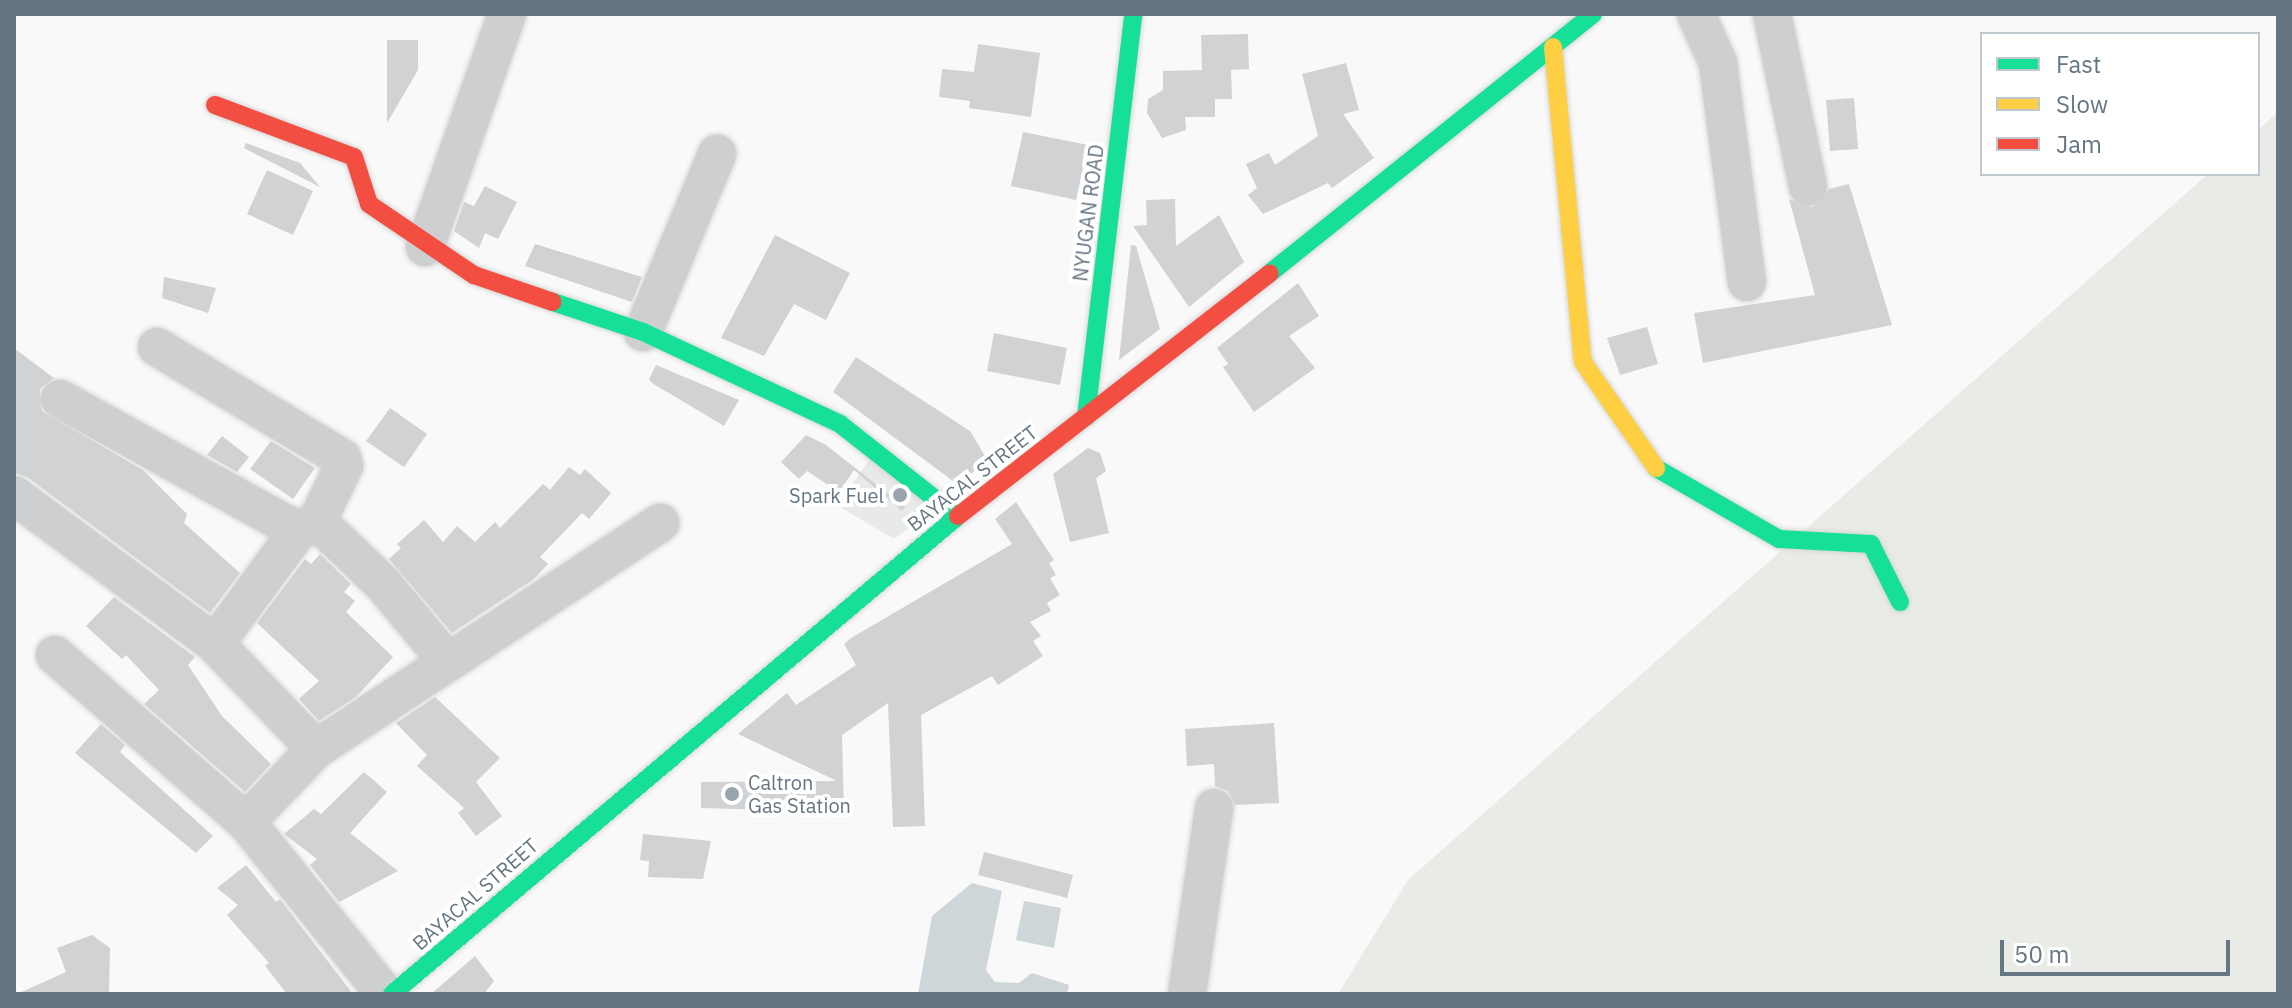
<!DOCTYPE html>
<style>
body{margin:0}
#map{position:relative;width:2292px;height:1008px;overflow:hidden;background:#f9f9f9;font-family:"IBM Plex Sans",sans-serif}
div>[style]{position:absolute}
.built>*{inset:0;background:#e8e9e9}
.green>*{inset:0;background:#e8ebe6}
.water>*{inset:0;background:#ced6d9}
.building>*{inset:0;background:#d0d2d3}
.roads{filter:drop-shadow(0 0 2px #d5d6d7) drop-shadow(0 0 2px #d5d6d7)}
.street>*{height:38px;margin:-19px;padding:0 19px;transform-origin:19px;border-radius:19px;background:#cecfd0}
.fast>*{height:18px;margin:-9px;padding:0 9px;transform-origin:9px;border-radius:9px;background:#16e098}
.slow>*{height:18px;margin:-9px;padding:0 9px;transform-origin:9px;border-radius:9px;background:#ffcf43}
.jam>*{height:18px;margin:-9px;padding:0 9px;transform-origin:9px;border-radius:9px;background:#f24e42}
.dots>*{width:22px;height:22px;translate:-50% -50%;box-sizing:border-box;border:4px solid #fff;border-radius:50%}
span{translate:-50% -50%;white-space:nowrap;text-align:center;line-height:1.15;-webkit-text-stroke:8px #fff;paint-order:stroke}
.street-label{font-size:20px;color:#657683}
.poi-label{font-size:20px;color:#657683}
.right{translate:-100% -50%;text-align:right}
.left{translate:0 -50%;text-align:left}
.frame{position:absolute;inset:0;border:16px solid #657683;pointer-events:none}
.legend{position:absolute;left:1980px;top:32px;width:280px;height:144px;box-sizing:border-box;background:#fff;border:2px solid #c1c8cd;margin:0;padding:10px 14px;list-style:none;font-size:24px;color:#657683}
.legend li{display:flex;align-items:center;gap:16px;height:40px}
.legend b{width:40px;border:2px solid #c1c8cd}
.scale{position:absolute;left:2000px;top:940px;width:230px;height:36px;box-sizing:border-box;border:4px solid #657683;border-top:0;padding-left:10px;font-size:24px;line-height:28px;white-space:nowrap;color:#657683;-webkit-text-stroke:6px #fff;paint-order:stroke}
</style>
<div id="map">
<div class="built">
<div style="clip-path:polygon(878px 446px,946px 502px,894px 539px,838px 506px)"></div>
</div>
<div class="green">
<div style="clip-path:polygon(2278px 112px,2278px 994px,1338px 994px,1408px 880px,2208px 174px,2258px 174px,2258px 130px)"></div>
</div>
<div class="water">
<div style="clip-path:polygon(972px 883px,1002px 891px,986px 970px,995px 982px,1019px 983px,1032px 973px,1069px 985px,1067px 994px,918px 994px,932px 916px)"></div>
<div style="clip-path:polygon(1024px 901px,1061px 908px,1054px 948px,1016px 940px)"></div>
</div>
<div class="building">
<div style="clip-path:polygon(1248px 34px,1249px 69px,1231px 70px,1232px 99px,1215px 99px,1215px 117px,1185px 117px,1186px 130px,1162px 138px,1147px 113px,1148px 99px,1163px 90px,1163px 71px,1202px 70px,1201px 35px)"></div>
<div style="clip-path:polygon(387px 40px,418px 40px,418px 70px,387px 123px)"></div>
<div style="clip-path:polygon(978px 44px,1040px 53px,1031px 117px,969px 108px,970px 101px,939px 97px,942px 69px,974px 72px)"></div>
<div style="clip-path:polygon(1346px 63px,1359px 110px,1343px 114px,1374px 158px,1332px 188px,1328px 183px,1263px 214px,1248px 195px,1257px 188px,1246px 164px,1269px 153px,1275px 165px,1318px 136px,1302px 74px)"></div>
<div style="clip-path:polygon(1854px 98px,1858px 149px,1830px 151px,1826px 100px)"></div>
<div style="clip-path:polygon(1023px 132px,1088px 145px,1076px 200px,1011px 186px)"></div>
<div style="clip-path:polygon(246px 143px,300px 163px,320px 187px,244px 148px)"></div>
<div style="clip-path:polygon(267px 170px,313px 191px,293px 235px,247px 214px)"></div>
<div style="clip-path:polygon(1849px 184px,1892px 325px,1703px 363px,1694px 313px,1815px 295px,1789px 199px,1813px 207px,1829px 189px)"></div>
<div style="clip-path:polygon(485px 186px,517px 202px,498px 239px,485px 233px,479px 248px,454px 231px,464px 202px,474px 206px)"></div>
<div style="clip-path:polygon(1175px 199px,1176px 246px,1219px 215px,1244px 262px,1189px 307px,1133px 226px,1147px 225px,1146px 200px)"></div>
<div style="clip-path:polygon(775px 235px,850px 273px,826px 320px,794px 304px,764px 356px,721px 338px)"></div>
<div style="clip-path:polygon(535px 244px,642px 277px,632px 302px,525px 266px)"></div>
<div style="clip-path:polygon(1131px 245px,1136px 246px,1160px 329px,1119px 360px)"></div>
<div style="clip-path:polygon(164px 277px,216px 288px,208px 313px,162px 298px)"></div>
<div style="clip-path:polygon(1298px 283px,1319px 316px,1289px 336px,1315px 368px,1254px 412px,1223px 367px,1228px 364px,1217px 348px)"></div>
<div style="clip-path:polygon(1647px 327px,1658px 364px,1620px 375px,1607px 338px)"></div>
<div style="clip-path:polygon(994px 333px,1067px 348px,1060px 385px,987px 371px)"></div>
<div style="clip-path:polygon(14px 348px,54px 378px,40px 389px,42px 411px,143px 470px,187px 514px,184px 523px,240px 573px,210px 613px,27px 477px,14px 473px)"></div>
<div style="clip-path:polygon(856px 357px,970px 431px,988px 461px,957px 484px,833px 392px)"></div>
<div style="clip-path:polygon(656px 365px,739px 400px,724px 426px,652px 383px,649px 379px)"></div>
<div style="clip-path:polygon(390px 408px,427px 434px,404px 467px,366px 441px)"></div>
<div style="clip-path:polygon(806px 435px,826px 445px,905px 507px,902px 511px,854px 470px,839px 492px,807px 471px,799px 479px,781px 462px)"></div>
<div style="clip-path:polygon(222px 436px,249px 457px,237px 472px,207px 455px)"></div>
<div style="clip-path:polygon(271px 441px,315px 468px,293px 499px,250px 469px)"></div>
<div style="clip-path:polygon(1088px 448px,1100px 453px,1106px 471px,1096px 478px,1109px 533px,1070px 542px,1053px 474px)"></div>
<div style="clip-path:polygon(569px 467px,580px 475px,585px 469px,611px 493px,589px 519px,582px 513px,540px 557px,548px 564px,534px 579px,452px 633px,389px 559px,401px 548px,397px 544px,424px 520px,443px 542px,457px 526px,475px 542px,495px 522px,500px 528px,543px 484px,550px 490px)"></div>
<div style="clip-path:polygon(1016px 502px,1054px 560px,1049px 563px,1056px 575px,1050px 578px,1060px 595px,1047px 603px,1051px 611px,1030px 622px,1041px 636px,1033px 641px,1043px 656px,998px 685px,992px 676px,921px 715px,925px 826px,893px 827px,888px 703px,842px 735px,844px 812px,701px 808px,701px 782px,837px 781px,738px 734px,787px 693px,796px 705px,856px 665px,844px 644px,851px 638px,1012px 544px,995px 519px)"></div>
<div style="clip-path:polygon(320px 554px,351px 584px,344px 592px,355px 601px,346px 612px,393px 657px,356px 697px,319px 721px,299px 699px,319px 681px,257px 623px,305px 559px,311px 564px)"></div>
<div style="clip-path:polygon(114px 597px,195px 657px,188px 665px,222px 716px,271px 764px,245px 792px,144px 704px,159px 690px,126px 655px,122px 659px,86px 626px)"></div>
<div style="clip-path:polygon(435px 697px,500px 758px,476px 782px,502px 816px,476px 836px,458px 813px,464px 808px,417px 766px,427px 755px,396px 723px)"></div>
<div style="clip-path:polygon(1274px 723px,1279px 803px,1235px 805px,1228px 791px,1215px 786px,1214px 764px,1187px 766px,1185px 729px)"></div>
<div style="clip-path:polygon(101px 724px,125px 745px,120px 752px,213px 836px,196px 853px,75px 753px)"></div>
<div style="clip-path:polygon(364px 772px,387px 792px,350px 833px,398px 871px,339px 902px,310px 865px,317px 859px,284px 834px,314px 809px,321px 814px)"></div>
<div style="clip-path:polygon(643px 834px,711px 841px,703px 879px,648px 877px,649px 861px,640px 860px)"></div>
<div style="clip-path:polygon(984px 852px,1073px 875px,1067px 898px,978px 875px)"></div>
<div style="clip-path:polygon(246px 865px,276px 902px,280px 899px,353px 994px,287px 994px,265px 966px,269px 963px,227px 915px,238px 905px,217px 888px)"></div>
<div style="clip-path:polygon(92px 935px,110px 948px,109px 994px,17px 994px,66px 972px,57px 948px)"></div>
<div style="clip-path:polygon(475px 956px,494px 981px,484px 994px,431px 994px)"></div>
</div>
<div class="roads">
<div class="street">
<div style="left:1696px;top:14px;width:54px;rotate:65.8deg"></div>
<div style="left:1718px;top:63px;width:221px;rotate:82.5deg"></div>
<div style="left:1772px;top:14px;width:176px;rotate:78.2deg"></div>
<div style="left:425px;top:247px;width:247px;rotate:-70.6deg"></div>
<div style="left:643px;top:332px;width:193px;rotate:-67.4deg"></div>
<div style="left:157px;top:347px;width:216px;rotate:31deg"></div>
<div style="left:342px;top:458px;width:8px;rotate:76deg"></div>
<div style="left:344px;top:466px;width:61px;rotate:116.1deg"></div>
<div style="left:317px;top:521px;width:21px;rotate:152deg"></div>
<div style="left:298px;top:531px;width:140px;rotate:126.3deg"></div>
<div style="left:60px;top:399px;width:272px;rotate:29deg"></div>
<div style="left:14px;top:495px;width:250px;rotate:36.5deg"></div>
<div style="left:215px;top:644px;width:146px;rotate:46.1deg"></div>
<div style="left:317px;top:521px;width:93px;rotate:43.7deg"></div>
<div style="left:384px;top:585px;width:99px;rotate:50.3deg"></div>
<div style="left:55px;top:655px;width:254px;rotate:41.2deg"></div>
<div style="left:246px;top:822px;width:221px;rotate:51.1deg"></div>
<div style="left:246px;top:822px;width:101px;rotate:-46.2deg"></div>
<div style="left:316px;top:749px;width:412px;rotate:-33.3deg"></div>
<div style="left:1187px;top:994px;width:188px;rotate:-81.7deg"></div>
</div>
<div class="fast">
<div style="left:1270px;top:273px;width:414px;rotate:-38.7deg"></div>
<div style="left:553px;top:302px;width:95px;rotate:18.4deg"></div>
<div style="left:643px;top:332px;width:217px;rotate:25deg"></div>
<div style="left:840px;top:424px;width:149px;rotate:38.2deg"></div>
<div style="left:1086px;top:417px;width:406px;rotate:-83.3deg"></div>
<div style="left:1656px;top:468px;width:142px;rotate:30deg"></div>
<div style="left:1779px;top:539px;width:92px;rotate:3.1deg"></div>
<div style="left:1871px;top:544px;width:65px;rotate:63.4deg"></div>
<div style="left:392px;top:994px;width:741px;rotate:-40.18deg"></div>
</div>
<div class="slow">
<div style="left:1553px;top:47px;width:316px;rotate:84.6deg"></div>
<div style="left:1583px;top:362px;width:129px;rotate:55.4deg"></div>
</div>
<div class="jam">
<div style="left:215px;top:105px;width:148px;rotate:20.5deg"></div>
<div style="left:354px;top:157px;width:49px;rotate:72.3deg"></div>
<div style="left:369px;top:204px;width:127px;rotate:34.1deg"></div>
<div style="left:474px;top:275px;width:83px;rotate:18.9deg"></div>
<div style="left:958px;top:516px;width:395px;rotate:-37.9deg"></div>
</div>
</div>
<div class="dots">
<div style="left:900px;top:495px;background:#99a4ac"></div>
<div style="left:732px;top:794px;background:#99a4ac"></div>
</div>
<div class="street-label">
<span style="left:1088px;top:213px;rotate:-83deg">NYUGAN ROAD</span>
<span style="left:972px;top:478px;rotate:-38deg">BAYACAL STREET</span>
<span style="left:475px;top:894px;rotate:-41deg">BAYACAL STREET</span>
</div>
<div class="poi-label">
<span class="right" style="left:884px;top:495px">Spark Fuel</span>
<span class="left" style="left:748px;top:794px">Caltron<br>Gas Station</span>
</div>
<div class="frame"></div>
<ul class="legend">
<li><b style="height:10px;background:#16e098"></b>Fast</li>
<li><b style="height:10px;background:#ffcf43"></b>Slow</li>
<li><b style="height:10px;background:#f24e42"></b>Jam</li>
</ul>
<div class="scale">50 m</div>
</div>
